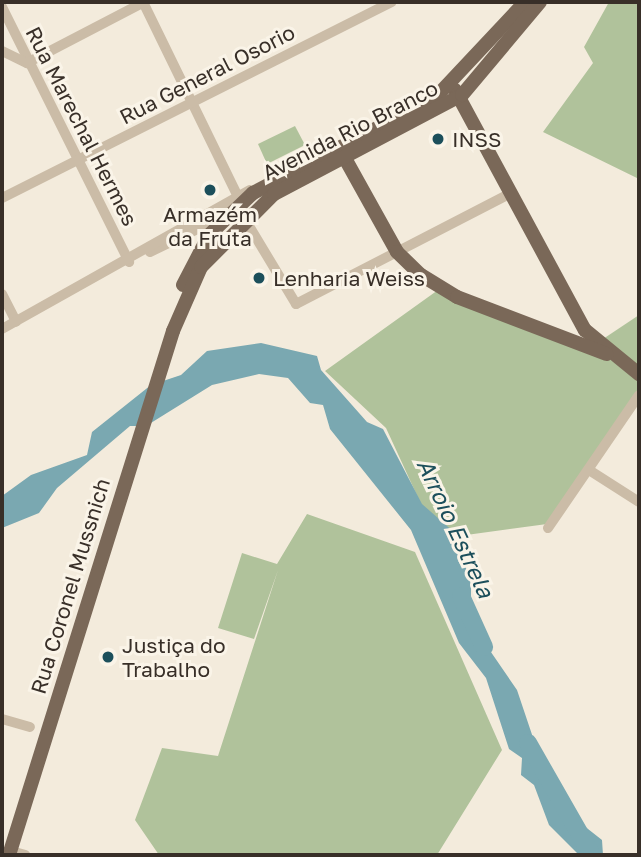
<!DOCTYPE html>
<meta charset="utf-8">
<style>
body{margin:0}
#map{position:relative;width:641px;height:857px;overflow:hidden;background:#f3ebdc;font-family:"Golos Text",sans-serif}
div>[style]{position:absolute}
.green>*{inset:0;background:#b0c29b}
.water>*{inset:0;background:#7aa8b1}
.river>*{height:18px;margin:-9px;padding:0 9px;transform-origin:9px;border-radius:9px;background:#7aa8b1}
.minor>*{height:10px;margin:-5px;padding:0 5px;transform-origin:5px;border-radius:5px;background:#cbbca7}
.major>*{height:14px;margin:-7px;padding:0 7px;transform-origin:7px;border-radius:7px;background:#7a6858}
.dots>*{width:19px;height:19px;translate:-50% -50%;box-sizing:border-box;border:4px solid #faf4e8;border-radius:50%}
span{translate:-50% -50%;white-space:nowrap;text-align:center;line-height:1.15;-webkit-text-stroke:6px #faf4e8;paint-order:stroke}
.street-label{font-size:21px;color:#382f28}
.poi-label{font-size:21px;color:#382f28}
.left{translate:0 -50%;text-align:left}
.water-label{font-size:23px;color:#1c4f5b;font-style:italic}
.frame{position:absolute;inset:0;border:4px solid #382f28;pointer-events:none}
</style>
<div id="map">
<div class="green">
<div style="clip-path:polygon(609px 2px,639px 2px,639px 179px,543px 132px,593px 63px,584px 47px)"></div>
<div style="clip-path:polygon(295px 126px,305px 145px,267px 164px,258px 144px)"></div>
<div style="clip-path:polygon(438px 290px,603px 355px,639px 377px,639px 389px,547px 524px,437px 539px,386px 428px,325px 371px)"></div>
<div style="clip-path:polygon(639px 315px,639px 369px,597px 343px)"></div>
<div style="clip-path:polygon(307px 514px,415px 552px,502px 750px,437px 855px,159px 855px,135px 820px,162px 748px,218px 756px,278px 570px,254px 639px,218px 628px,242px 553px,277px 564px)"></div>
</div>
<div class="water">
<div style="clip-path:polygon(261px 343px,317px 356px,321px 370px,367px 422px,383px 429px,422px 504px,455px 533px,471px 584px,471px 623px,517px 690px,555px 803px,602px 840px,603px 855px,579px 855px,549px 825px,534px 785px,521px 775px,522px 758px,509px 749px,486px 678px,459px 643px,411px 530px,330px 429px,323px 405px,310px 403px,288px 378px,259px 374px,212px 385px,146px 426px,130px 426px,57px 488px,39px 513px,2px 528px,2px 496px,31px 475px,87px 455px,92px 432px,151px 385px,181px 375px,207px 351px)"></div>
</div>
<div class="river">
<div style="left:461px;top:596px;width:56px;rotate:65.7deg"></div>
<div style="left:528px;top:743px;width:129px;rotate:60.3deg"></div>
</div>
<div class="minor">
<div style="left:143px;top:2px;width:217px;rotate:64deg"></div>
<div style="left:2px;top:7px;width:285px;rotate:63.5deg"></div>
<div style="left:2px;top:51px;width:28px;rotate:26deg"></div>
<div style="left:27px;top:63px;width:132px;rotate:-27.5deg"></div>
<div style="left:2px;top:198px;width:436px;rotate:-26.7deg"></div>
<div style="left:246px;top:221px;width:97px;rotate:58.9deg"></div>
<div style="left:296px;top:304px;width:242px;rotate:-27.3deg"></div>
<div style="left:150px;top:252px;width:78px;rotate:-25.9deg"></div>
<div style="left:2px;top:294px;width:31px;rotate:63deg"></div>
<div style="left:2px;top:329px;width:284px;rotate:-29.3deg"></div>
<div style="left:589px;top:470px;width:59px;rotate:32.6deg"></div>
<div style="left:548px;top:528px;width:161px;rotate:-55.6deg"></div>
<div style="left:2px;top:719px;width:29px;rotate:16deg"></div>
<div style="left:11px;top:851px;width:15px;rotate:16deg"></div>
</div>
<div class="major">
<div style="left:455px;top:90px;width:273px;rotate:61.6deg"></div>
<div style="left:585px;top:330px;width:70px;rotate:39.2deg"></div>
<div style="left:342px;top:153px;width:113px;rotate:60.9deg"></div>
<div style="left:397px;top:252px;width:33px;rotate:44deg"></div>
<div style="left:421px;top:275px;width:42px;rotate:31.4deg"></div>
<div style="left:457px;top:297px;width:160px;rotate:20.9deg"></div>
<div style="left:183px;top:285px;width:56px;rotate:-62.5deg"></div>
<div style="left:209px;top:235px;width:61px;rotate:-43.7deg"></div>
<div style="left:253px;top:193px;width:205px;rotate:-27.6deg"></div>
<div style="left:435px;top:98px;width:132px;rotate:-46.8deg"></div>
<div style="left:9px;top:855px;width:549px;rotate:-72.62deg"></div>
<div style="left:173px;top:331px;width:70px;rotate:-66.4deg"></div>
<div style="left:201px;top:267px;width:103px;rotate:-45deg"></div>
<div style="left:274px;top:194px;width:212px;rotate:-27.8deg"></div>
<div style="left:462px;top:95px;width:121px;rotate:-50deg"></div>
</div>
<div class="dots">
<div style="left:438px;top:139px;background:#1c4f5b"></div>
<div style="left:210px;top:190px;background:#1c4f5b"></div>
<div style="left:259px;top:278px;background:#1c4f5b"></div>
<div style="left:108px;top:657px;background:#1c4f5b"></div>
</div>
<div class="street-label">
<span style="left:207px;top:74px;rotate:-27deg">Rua General Osorio</span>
<span style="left:82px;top:126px;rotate:63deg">Rua Marechal Hermes</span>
<span style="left:350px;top:130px;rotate:-27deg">Avenida Rio Branco</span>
<span style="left:70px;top:586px;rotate:-73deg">Rua Coronel Mussnich</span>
</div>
<div class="poi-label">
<span class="left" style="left:452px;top:139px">INSS</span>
<span style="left:210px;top:226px">Armazém<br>da Fruta</span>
<span class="left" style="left:273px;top:278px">Lenharia Weiss</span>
<span class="left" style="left:122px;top:657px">Justiça do<br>Trabalho</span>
</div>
<div class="water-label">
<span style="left:456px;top:528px;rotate:65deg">Arroio Estrela</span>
</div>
<div class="frame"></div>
</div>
